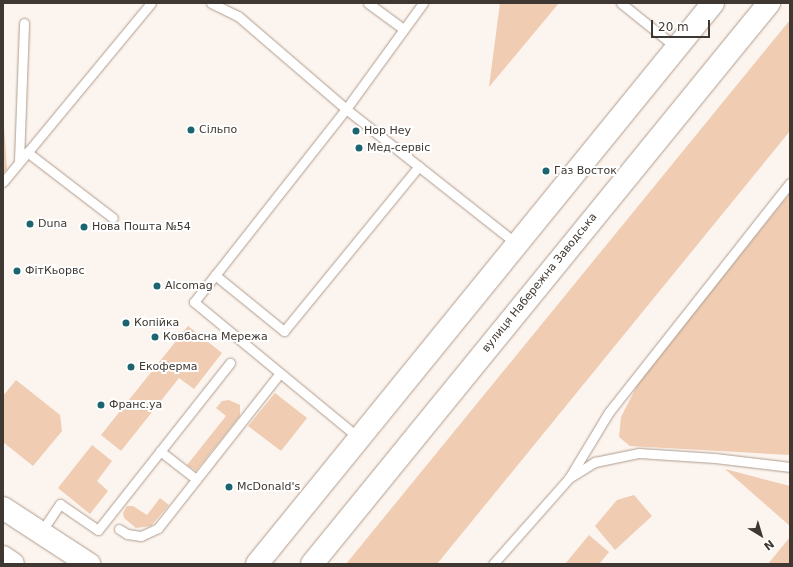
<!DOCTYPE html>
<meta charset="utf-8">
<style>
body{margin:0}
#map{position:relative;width:793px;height:567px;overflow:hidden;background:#fcf4ee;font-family:"DejaVu Sans",sans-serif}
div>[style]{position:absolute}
.green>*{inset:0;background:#efccb2}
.roads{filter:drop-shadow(0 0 1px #ae9c8e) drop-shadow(0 0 1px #ae9c8e)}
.lane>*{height:9px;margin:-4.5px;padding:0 4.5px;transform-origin:4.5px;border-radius:4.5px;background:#fff}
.secondary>*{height:22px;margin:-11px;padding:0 11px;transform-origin:11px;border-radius:11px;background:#fff}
.dots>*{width:11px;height:11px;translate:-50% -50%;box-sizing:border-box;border:2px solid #fff;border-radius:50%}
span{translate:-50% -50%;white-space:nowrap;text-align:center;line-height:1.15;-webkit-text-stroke:4px #fff;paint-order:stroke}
.poi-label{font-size:11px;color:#3f3731}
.left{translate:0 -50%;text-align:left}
.street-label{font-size:11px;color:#3f3731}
.frame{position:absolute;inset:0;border:4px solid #3f3731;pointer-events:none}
.north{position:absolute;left:741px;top:515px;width:40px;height:40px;-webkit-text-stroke:3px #fff;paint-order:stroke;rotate:142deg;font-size:11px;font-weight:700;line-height:16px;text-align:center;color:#3f3731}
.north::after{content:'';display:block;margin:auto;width:14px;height:18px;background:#3f3731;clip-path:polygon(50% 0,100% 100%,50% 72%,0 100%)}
.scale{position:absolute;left:651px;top:20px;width:59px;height:18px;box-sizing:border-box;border:2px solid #3f3731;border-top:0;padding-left:5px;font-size:12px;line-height:14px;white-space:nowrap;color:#3f3731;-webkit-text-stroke:3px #fff;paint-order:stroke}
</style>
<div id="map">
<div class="green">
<div style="clip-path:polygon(500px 3px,559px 3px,489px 87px)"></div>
<div style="clip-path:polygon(790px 20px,790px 131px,437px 564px,346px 564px)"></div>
<div style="clip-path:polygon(3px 111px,7px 169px,3px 174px)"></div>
<div style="clip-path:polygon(790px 193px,790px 455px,630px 446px,619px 437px,621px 417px,641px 378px)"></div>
<div style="clip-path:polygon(188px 326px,222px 353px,194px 389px,179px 378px,121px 451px,101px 435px)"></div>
<div style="clip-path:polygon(16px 380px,60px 415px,62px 431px,33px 466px,3px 442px,3px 396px)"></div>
<div style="clip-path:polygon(275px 393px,307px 418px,281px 451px,248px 426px)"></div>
<div style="clip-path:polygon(229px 400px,240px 405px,240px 416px,196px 471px,187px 465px,226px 416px,216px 408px,222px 401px)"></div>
<div style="clip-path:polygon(92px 445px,112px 461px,97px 481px,108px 491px,90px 514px,58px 488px)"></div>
<div style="clip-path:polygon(725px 469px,790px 486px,790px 526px)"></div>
<div style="clip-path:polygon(634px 495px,652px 516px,615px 550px,595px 526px,617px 500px)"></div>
<div style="clip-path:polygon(160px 498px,169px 505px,151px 526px,136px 528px,124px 518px,123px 513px,127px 506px,133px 506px,147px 515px)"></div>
<div style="clip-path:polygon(589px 535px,609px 552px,599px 564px,565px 564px)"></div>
<div style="clip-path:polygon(790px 537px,790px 564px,768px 564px)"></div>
</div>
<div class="roads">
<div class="lane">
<div style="left:211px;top:3px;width:30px;rotate:26deg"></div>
<div style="left:238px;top:16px;width:143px;rotate:40.7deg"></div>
<div style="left:346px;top:109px;width:218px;rotate:38.3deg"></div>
<div style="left:368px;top:3px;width:42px;rotate:36.3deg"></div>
<div style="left:621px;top:3px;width:72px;rotate:38.8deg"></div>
<div style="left:27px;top:152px;width:108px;rotate:37.5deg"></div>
<div style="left:19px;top:161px;width:138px;rotate:-87.9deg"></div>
<div style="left:3px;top:182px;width:232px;rotate:-50.4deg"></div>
<div style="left:215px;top:275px;width:89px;rotate:39.1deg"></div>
<div style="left:284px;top:331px;width:213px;rotate:-50.7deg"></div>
<div style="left:359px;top:438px;width:214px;rotate:-140.5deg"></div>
<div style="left:194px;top:302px;width:246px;rotate:-51.8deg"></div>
<div style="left:346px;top:109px;width:131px;rotate:-54deg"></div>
<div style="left:160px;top:451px;width:46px;rotate:37.9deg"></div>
<div style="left:569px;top:478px;width:77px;rotate:-58.8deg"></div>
<div style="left:609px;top:412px;width:292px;rotate:-51.7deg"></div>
<div style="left:119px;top:529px;width:9px;rotate:32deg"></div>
<div style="left:127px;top:534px;width:14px;rotate:8deg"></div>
<div style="left:141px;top:536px;width:19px;rotate:-25deg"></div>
<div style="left:158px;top:528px;width:197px;rotate:-51.8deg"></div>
<div style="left:41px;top:532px;width:34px;rotate:-56deg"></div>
<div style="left:60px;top:504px;width:46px;rotate:34.4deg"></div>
<div style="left:98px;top:530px;width:213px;rotate:-51.7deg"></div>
<div style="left:493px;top:564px;width:115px;rotate:-48.5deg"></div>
<div style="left:569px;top:478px;width:31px;rotate:-32deg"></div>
<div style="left:595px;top:462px;width:45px;rotate:-11.6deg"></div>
<div style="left:639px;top:453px;width:76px;rotate:3.8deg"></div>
<div style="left:715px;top:458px;width:76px;rotate:6.8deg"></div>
</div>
<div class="secondary">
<div style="left:3px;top:508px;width:103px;rotate:33.1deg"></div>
<div style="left:3px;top:557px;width:12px;rotate:35deg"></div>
<div style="left:257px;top:564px;width:723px;rotate:-50.89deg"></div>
<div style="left:312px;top:564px;width:724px;rotate:-50.83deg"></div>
</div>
</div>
<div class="dots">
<div style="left:191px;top:130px;background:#1a6570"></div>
<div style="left:356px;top:131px;background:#1a6570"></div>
<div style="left:359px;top:148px;background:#1a6570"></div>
<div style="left:546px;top:171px;background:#1a6570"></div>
<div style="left:30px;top:224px;background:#1a6570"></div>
<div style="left:84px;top:227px;background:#1a6570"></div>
<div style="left:17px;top:271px;background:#1a6570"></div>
<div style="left:157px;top:286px;background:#1a6570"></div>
<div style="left:126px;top:323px;background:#1a6570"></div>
<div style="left:155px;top:337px;background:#1a6570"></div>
<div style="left:131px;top:367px;background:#1a6570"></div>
<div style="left:101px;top:405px;background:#1a6570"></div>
<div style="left:229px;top:487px;background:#1a6570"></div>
</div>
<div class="poi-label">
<span class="left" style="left:199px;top:130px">Сільпо</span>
<span class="left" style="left:364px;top:131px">Hop Hey</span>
<span class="left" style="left:367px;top:148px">Мед-сервіс</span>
<span class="left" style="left:554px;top:171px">Газ Восток</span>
<span class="left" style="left:38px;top:224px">Duna</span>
<span class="left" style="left:92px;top:227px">Нова Пошта №54</span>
<span class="left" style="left:25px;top:271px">ФiтКьорвс</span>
<span class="left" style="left:165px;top:286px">Alcomag</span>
<span class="left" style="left:134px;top:323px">Копійка</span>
<span class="left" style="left:163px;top:337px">Ковбасна Мережа</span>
<span class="left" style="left:139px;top:367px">Екоферма</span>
<span class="left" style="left:109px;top:405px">Франс.уа</span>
<span class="left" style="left:237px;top:487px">McDonald's</span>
</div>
<div class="street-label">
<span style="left:540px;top:283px;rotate:-51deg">вулиця Набережна Заводська</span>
</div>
<div class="frame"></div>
<div class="north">N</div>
<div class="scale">20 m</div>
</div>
